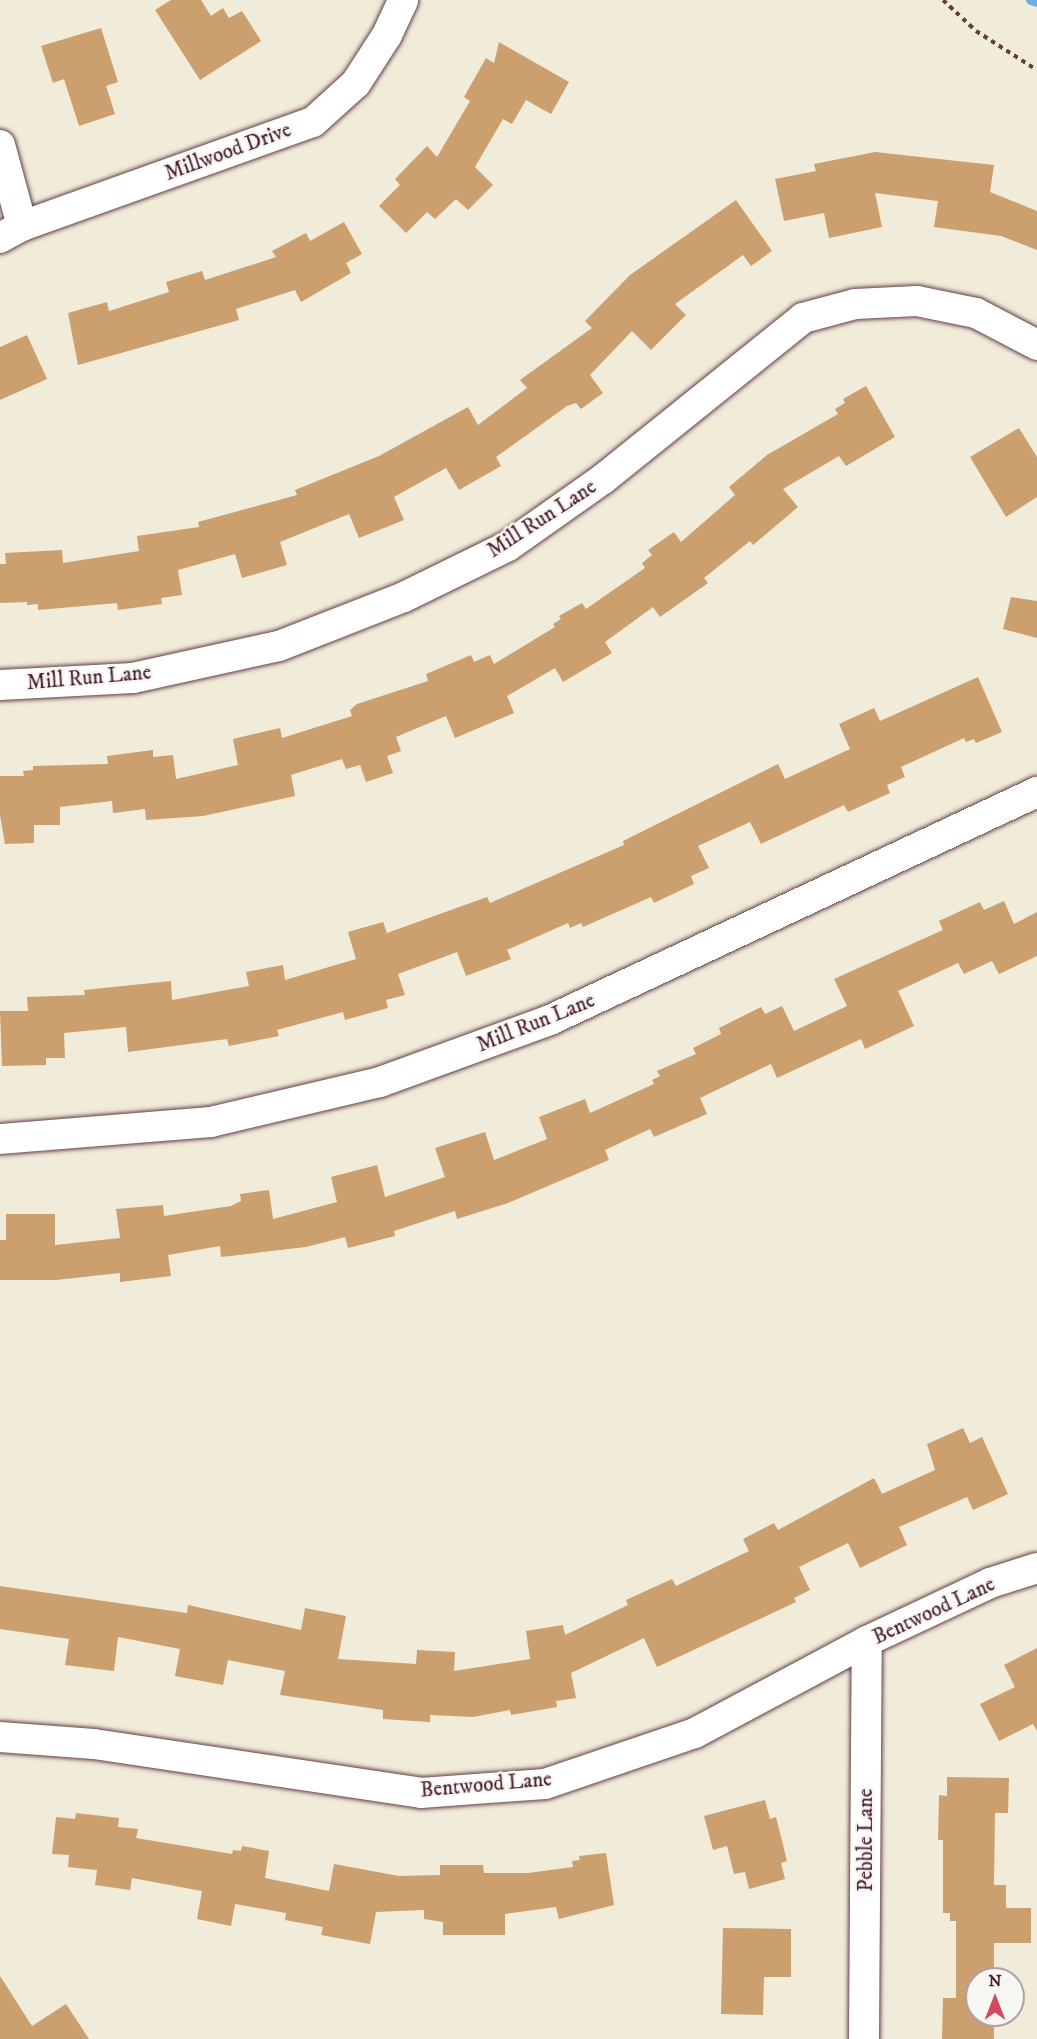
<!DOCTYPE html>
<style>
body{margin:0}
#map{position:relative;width:1037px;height:2039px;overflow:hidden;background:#f1ebd9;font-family:"IM FELL DW Pica",serif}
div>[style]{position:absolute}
.stream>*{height:10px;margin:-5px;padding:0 5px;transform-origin:5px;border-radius:5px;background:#6faee2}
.building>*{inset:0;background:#cc9f6f}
.path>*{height:4px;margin-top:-2px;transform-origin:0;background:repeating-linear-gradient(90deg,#633e45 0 4.5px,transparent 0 9px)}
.roads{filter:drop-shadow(0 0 2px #633e45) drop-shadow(0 0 2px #633e45)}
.street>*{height:30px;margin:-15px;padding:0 15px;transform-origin:15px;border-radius:15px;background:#fff}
span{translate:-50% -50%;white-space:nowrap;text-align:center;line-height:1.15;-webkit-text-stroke:5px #f6f6f2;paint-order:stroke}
.street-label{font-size:21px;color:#4a1f2b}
.north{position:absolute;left:965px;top:1967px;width:60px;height:60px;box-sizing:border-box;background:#f6f6f2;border:2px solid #b1a0a2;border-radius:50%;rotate:0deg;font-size:16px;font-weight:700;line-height:24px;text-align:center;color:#4a1f2b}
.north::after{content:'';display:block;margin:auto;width:21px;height:27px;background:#d1495b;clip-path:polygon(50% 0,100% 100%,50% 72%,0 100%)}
</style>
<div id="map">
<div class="stream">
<div style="left:1031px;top:0;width:6px;rotate:18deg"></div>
</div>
<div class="building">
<div style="clip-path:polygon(171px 0,201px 0,211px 16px,223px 8px,229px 18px,242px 11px,261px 41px,200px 80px,155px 10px)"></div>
<div style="clip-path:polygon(101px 28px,118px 82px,106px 86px,115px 114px,79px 126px,64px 79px,53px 83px,41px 46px)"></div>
<div style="clip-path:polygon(499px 42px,569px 82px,551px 114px,526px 100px,512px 124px,503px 119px,475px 167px,493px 185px,468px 210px,456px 199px,435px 219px,427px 212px,406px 233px,379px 206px,400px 185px,395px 179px,427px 146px,437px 157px,470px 101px,464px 97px,486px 58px,494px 63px)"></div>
<div style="clip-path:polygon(875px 152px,994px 165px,990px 192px,1037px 211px,1037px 250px,1001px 236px,934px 227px,938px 201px,875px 193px,882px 227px,829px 238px,824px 213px,784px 221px,775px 179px,816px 171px,814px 164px)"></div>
<div style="clip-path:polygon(736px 200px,772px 251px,751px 266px,743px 255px,675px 304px,686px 315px,651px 350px,632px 331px,590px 375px,603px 393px,581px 409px,576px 403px,567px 406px,496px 457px,501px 466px,459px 490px,446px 468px,394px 497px,404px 520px,359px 538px,349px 514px,280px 542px,287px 565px,242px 578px,235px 554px,178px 570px,182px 595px,161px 598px,162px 604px,118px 610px,117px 603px,38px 610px,38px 604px,27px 605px,27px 602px,0 603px,0 564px,6px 564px,5px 553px,62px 550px,63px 563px,139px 551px,137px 536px,199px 527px,198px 522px,297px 495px,295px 490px,379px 456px,468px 407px,478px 425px,527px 388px,520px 380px,592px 328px,585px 321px,630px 275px)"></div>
<div style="clip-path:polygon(344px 222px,362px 254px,346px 263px,351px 273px,301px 302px,295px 290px,236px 309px,239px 320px,78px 365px,68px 313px,107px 302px,109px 311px,169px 292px,166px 282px,202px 271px,205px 280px,276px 257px,272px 251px,306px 233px,310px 241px)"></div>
<div style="clip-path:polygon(27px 335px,47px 379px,0 400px,0 347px)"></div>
<div style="clip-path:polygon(866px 386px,895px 437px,846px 466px,839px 456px,783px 489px,798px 507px,753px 545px,750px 541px,704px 578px,708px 583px,660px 617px,653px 607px,605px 642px,612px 653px,563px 682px,555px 668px,507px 696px,514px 713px,455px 738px,446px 716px,396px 737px,401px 751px,387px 756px,393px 773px,366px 782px,360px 765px,346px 769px,342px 759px,291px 775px,295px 796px,203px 816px,146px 820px,145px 809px,113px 813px,112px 801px,60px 807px,60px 825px,34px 825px,34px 843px,5px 844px,0 815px,0 776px,24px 776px,23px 771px,33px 770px,33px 766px,108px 764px,107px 756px,153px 750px,153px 757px,173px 755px,176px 779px,238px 765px,233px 739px,280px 728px,282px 738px,352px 716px,350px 710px,357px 704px,428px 681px,426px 674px,471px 655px,474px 662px,490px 655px,494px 664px,555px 627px,553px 624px,561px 619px,559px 616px,582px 603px,586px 609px,645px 568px,642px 563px,652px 555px,648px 550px,674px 532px,681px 542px,735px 495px,729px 487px,767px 455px,838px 414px,835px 409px,845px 403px,843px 399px)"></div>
<div style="clip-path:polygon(1019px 428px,1037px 457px,1037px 497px,1006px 517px,970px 457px)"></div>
<div style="clip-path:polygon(1011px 597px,1037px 601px,1037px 638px,1003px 629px)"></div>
<div style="clip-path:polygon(978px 677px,1002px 732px,976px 743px,974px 739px,966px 742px,964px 738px,901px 767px,905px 777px,887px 785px,890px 793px,848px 812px,844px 805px,761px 844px,750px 822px,698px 846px,709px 868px,691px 876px,694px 884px,654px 903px,651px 897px,583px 927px,581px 923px,570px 928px,568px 923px,507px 950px,511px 959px,466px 976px,457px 952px,398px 974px,405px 995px,386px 1000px,388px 1008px,345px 1020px,343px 1012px,277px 1030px,279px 1036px,229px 1046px,227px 1039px,128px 1052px,126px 1027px,64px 1033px,65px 1058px,46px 1058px,46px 1065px,2px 1066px,0 1011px,28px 1011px,27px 997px,85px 995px,84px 990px,171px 981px,172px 1000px,249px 986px,246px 972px,283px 965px,285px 980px,356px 959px,348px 932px,383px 922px,387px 933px,487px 897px,490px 903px,624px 845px,623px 841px,778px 764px,785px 779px,850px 749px,839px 724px,874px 708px,880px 721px)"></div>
<div style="clip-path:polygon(1004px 901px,1014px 924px,1037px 912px,1037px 956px,999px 974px,992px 961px,964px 974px,958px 963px,898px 991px,914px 1026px,865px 1049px,861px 1039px,777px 1078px,771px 1064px,700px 1098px,707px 1114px,654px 1137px,650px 1129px,605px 1150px,609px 1160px,508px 1203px,457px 1219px,455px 1211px,394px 1231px,395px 1236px,348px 1248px,345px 1237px,306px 1247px,221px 1257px,220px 1246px,168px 1255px,171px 1276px,120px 1282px,120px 1273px,56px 1280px,0 1280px,0 1240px,6px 1240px,6px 1214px,55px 1214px,55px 1245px,120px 1238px,116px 1209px,163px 1205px,164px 1216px,231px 1206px,241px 1201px,240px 1194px,269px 1190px,273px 1219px,337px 1202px,331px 1177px,377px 1165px,385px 1197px,445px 1177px,435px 1148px,485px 1132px,494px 1160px,547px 1139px,539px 1117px,585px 1099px,590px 1113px,654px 1084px,652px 1080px,660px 1076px,657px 1071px,696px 1054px,693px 1048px,721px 1034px,719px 1028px,761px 1007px,765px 1014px,782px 1006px,794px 1031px,847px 1006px,834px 979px,943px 930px,939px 921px,980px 902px,984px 910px)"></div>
<div style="clip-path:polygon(963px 1428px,970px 1443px,982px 1437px,1008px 1494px,973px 1510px,967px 1497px,899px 1527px,907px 1545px,860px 1568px,848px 1543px,799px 1567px,810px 1590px,794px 1598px,796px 1602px,657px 1667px,644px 1638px,571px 1673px,576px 1698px,556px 1701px,557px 1707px,511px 1715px,510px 1710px,473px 1717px,430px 1715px,430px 1722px,383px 1719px,383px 1710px,280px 1695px,285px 1671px,228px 1660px,223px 1685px,175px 1676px,180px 1649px,118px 1637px,114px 1671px,65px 1665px,69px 1639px,0 1629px,0 1586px,187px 1613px,188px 1605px,301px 1630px,305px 1608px,346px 1616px,338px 1659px,416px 1664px,417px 1650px,455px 1652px,454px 1671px,530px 1659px,526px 1631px,563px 1625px,565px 1635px,628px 1605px,626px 1600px,672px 1579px,676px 1586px,749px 1551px,743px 1539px,774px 1523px,778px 1530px,874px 1478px,882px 1494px,935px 1470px,927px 1444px)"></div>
<div style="clip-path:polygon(1037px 1648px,1037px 1731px,1033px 1724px,999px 1741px,980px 1704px,1015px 1687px,1004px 1665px)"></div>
<div style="clip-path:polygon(947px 1777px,1009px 1778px,1008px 1813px,995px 1813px,994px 1885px,1006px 1885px,1006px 1908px,1031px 1908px,1031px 1943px,994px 1943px,994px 1979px,977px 1979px,977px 2015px,994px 2015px,994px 2039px,942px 2039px,943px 1998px,956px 1998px,956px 1921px,950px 1921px,950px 1913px,943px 1913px,943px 1840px,938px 1840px,939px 1795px,947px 1796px)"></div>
<div style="clip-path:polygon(765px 1800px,770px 1819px,776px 1817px,787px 1861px,781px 1863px,785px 1879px,749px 1889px,745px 1872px,734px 1874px,727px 1846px,713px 1850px,704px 1816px)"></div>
<div style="clip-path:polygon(76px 1813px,119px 1818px,118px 1827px,138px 1829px,136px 1838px,232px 1854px,233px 1850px,241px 1851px,242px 1846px,269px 1851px,265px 1878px,329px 1891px,334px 1864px,399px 1876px,440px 1875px,440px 1865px,483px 1865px,484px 1873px,528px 1873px,573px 1867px,572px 1861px,580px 1860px,579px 1856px,606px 1853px,614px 1905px,559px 1919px,556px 1907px,505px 1914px,505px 1935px,443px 1935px,443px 1922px,424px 1919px,424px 1910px,376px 1912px,370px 1944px,321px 1935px,323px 1927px,285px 1920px,286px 1913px,235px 1904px,231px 1926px,197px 1919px,202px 1891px,132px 1878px,130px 1890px,95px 1885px,97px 1870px,68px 1867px,69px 1855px,52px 1854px,56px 1817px,75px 1819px)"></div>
<div style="clip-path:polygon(723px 1928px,791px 1929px,791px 1977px,764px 1977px,763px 2015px,721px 2014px)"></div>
<div style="clip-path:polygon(0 1976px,32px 2026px,66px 2004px,89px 2039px,0 2039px)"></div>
</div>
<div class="path">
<div style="left:943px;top:0;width:45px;rotate:43.2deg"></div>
<div style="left:976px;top:31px;width:72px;rotate:32.6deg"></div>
</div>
<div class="roads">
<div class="street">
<div style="left:0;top:145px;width:84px;rotate:74.8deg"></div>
<div style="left:0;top:238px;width:25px;rotate:-29deg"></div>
<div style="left:22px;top:226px;width:309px;rotate:-19.7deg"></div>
<div style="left:313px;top:122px;width:58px;rotate:-42.2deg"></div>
<div style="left:356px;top:83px;width:57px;rotate:-57.1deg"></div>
<div style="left:387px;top:35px;width:38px;rotate:-65deg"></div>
<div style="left:0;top:685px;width:133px;rotate:-3deg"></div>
<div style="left:133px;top:678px;width:149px;rotate:-12.4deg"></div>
<div style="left:279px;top:646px;width:134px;rotate:-21.4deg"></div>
<div style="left:404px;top:597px;width:116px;rotate:-26.1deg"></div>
<div style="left:508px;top:546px;width:116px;rotate:-35.2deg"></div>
<div style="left:603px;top:479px;width:257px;rotate:-38.8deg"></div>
<div style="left:803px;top:318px;width:54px;rotate:-15.1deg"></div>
<div style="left:855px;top:304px;width:62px;rotate:-2.8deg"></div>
<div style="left:917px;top:301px;width:60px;rotate:11.5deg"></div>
<div style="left:976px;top:313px;width:69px;rotate:27.7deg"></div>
<div style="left:0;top:1139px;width:212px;rotate:-4.6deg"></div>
<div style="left:211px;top:1122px;width:174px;rotate:-13.3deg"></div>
<div style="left:380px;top:1082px;width:181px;rotate:-20deg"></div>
<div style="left:550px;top:1020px;width:538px;rotate:-25.09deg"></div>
<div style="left:0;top:1737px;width:94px;rotate:4.3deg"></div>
<div style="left:94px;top:1744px;width:331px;rotate:8.5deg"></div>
<div style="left:421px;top:1793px;width:124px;rotate:-4.2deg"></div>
<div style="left:545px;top:1784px;width:158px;rotate:-18.8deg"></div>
<div style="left:695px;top:1733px;width:195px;rotate:-28.1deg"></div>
<div style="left:867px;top:1641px;width:136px;rotate:-25.2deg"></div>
<div style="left:990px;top:1583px;width:49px;rotate:-17.7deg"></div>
<div style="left:864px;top:2039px;width:398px;rotate:-89.6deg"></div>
</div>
</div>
<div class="street-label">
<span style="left:228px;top:152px;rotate:-20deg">Millwood Drive</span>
<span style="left:542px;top:519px;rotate:-33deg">Mill Run Lane</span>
<span style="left:89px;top:678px;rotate:-5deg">Mill Run Lane</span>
<span style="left:536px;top:1023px;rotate:-22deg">Mill Run Lane</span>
<span style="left:934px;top:1611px;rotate:-25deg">Bentwood Lane</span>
<span style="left:486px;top:1785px;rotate:-5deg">Bentwood Lane</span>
<span style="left:866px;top:1840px;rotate:-90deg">Pebble Lane</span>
</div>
<div class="north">N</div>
</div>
